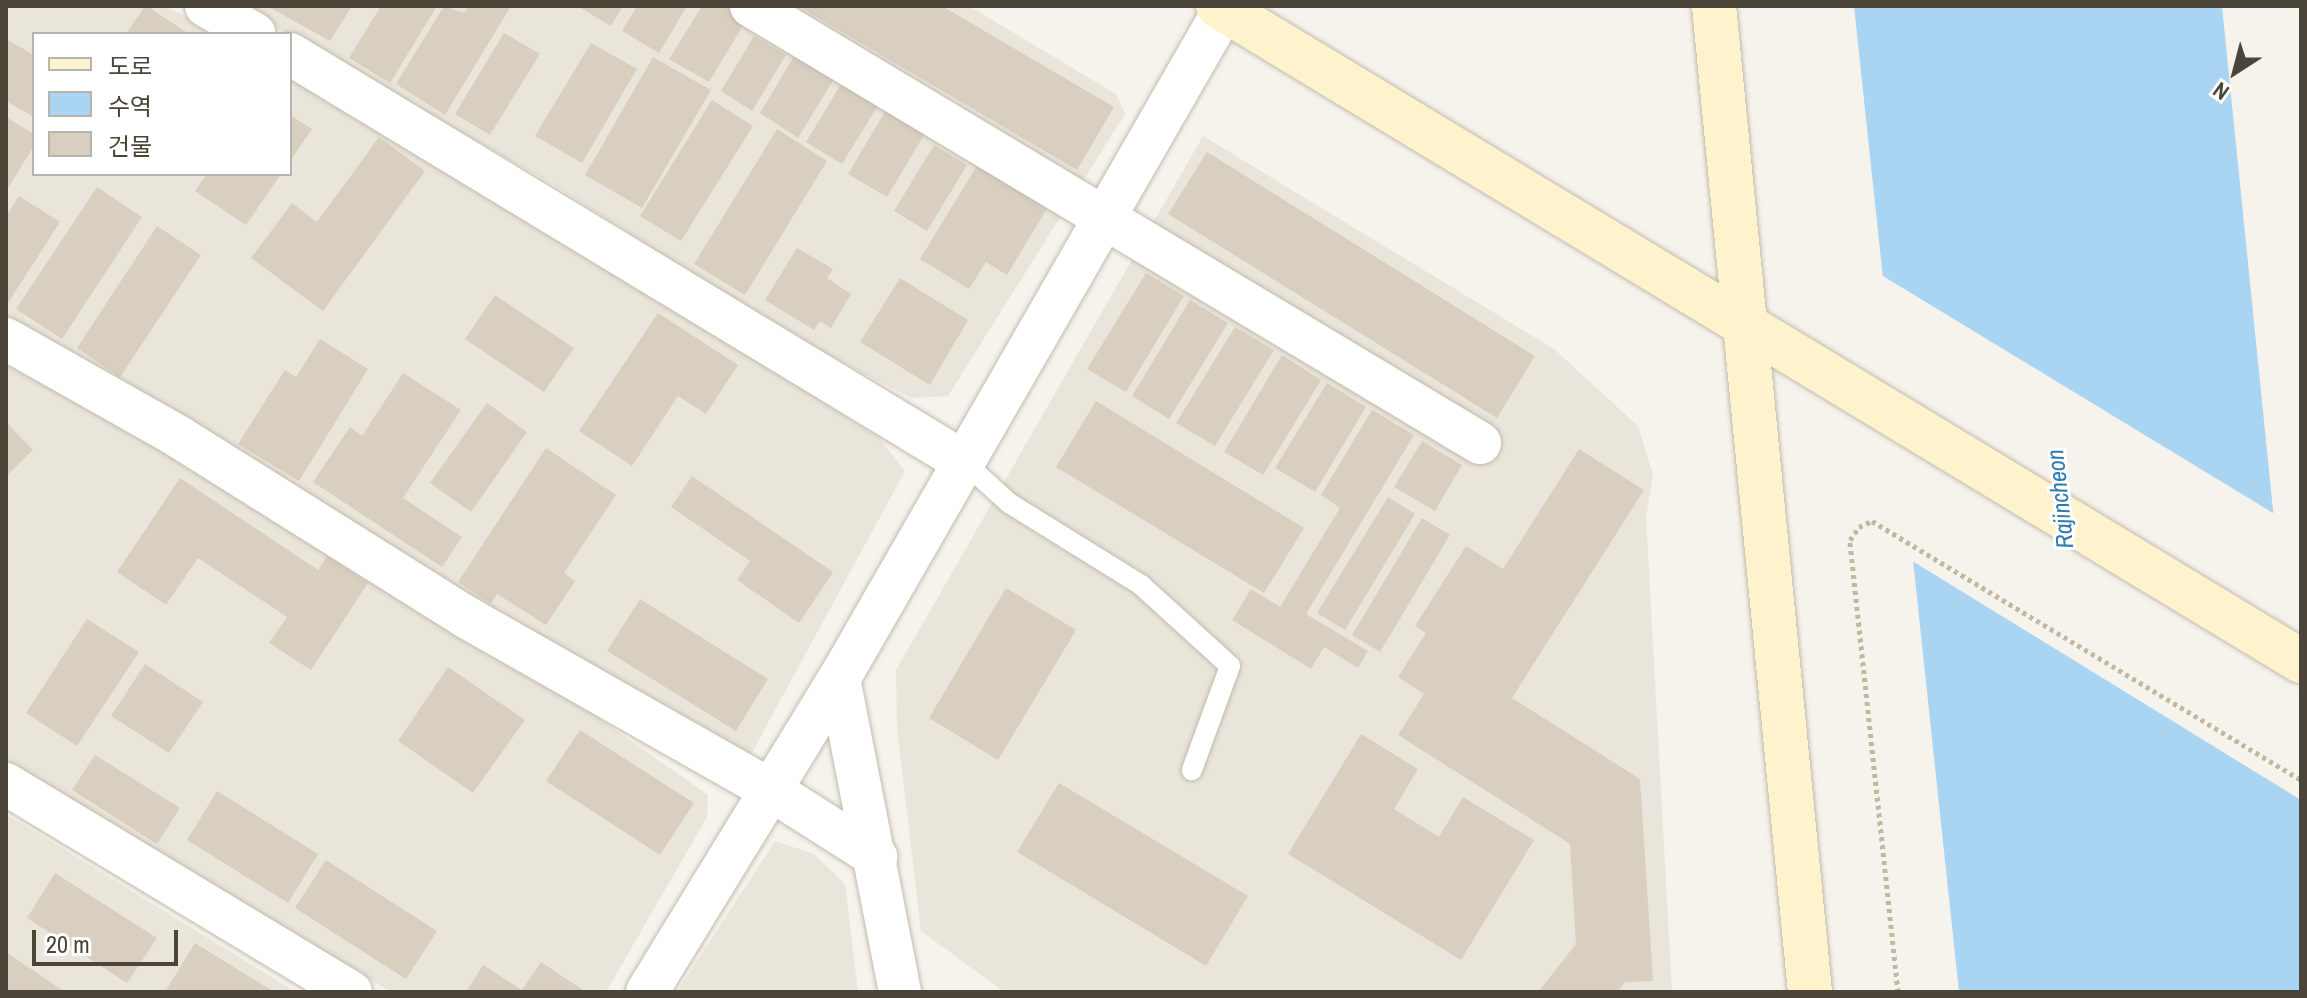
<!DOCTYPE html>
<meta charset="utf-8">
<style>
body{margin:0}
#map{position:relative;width:2307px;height:998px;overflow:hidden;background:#f6f3ec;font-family:"Archivo Narrow","Noto Sans KR",sans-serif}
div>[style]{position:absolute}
.residential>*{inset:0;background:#eae5da}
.water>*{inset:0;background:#a9d4f2}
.pier>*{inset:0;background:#f6f3ec}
.building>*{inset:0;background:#d8cfc1}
.path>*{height:5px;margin-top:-2.5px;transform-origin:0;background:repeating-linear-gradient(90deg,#c4b79f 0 4px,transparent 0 8px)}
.roads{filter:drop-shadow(0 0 2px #c2bbae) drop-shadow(0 0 2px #c2bbae)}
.lane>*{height:20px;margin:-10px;padding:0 10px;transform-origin:10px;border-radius:10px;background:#fff}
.street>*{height:42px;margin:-21px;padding:0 21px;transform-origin:21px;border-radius:21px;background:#fff}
.secondary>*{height:44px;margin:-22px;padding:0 22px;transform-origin:22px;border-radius:22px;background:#fff3cd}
span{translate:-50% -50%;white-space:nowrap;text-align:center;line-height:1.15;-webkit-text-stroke:6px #fff;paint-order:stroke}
.water-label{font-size:24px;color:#2e7ab2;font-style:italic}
.frame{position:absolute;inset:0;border:8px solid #4b4439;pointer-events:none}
.legend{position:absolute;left:32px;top:32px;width:260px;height:144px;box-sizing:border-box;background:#fff;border:2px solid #b7b4b0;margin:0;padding:10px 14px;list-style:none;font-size:24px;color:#4b4439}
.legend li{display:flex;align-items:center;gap:16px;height:40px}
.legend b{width:40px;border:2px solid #b7b4b0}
.north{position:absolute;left:2195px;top:32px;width:80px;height:80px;-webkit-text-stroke:6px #fff;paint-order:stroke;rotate:216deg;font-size:22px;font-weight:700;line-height:32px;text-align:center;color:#4b4439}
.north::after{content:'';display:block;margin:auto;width:28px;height:36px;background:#4b4439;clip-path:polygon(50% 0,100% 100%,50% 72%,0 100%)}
.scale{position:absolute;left:32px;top:930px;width:146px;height:36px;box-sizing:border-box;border:4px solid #4b4439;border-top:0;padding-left:10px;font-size:24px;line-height:28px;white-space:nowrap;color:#4b4439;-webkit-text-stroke:6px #fff;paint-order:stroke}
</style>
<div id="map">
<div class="residential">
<div style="clip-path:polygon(6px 6px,165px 6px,219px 34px,34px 34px,34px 174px,290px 174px,290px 75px,659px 295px,879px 438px,905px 471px,749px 758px,492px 612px,6px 315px)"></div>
<div style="clip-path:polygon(239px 6px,969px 6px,1116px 94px,1125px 114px,948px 396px,911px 398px,782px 331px,552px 184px)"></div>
<div style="clip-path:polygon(1203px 136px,1554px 349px,1638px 426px,1653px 475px,1646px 517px,1672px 992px,1004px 992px,921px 931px,897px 728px,896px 670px)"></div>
<div style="clip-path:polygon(6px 365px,188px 462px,557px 689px,708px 795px,707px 817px,606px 992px,391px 992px,6px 760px)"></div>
<div style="clip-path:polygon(6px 815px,24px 825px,296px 992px,6px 992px)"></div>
<div style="clip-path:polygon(775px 841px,814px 854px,845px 884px,858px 992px,677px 992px)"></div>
</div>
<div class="water">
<div style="clip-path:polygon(1854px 6px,2222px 6px,2301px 787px,2301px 992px,1959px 992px)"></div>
</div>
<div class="pier">
<div style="clip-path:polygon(1878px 273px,2278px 516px,2301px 747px,2301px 800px,1909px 559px)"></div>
</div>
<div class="building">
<div style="clip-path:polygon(145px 6px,147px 6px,189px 34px,126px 34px)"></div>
<div style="clip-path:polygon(267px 6px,352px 6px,330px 41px)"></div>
<div style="clip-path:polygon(381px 6px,437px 6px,390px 83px,349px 58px)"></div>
<div style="clip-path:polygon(444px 6px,464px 13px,468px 6px,511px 6px,445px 115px,396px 84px)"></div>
<div style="clip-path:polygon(577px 6px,623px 6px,611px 26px)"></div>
<div style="clip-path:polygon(637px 6px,687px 6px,659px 53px,622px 31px)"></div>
<div style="clip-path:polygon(702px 6px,726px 6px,747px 19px,709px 82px,669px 59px)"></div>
<div style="clip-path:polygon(798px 6px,942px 6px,1114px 107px,1077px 170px)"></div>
<div style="clip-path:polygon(504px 33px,540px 54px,490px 135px,455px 114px)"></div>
<div style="clip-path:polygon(754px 36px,786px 55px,752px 111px,721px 91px)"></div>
<div style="clip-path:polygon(6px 39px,34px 55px,34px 117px,6px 101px)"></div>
<div style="clip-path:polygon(591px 43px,637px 69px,582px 163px,535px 136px)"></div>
<div style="clip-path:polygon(796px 53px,835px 77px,798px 138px,760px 113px)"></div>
<div style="clip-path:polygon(653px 57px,711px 90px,642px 208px,585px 175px)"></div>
<div style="clip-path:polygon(843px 81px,879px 104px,842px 164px,806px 142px)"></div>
<div style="clip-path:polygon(712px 100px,753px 126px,681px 241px,640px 216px)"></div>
<div style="clip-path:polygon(890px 103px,929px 127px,887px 197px,848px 174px)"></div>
<div style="clip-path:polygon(290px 115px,312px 129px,290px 161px)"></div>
<div style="clip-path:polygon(6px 117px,34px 134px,34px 146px,6px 191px)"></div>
<div style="clip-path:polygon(777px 129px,827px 161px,745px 295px,694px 264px)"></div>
<div style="clip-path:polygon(379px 137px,425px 171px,323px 311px,251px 258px,292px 203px,317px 222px)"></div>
<div style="clip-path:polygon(934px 145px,967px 165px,927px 231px,894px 211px)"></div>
<div style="clip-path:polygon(1207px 152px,1535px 356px,1497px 418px,1168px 214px)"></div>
<div style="clip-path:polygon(981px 159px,1051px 202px,1007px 275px,986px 262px,969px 289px,920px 259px)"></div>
<div style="clip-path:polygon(207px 174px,281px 174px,246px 225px,195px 191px)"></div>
<div style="clip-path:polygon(97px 187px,142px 217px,62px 339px,16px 309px)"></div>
<div style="clip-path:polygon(19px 196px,60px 222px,6px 306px,6px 216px)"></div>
<div style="clip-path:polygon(157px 226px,201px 255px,120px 377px,77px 348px)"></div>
<div style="clip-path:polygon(797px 248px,833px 269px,827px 278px,851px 294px,831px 328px,820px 321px,814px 330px,765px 300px)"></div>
<div style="clip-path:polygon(1146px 273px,1184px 296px,1126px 392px,1087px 369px)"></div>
<div style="clip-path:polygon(900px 278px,968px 320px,930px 385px,860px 342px)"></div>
<div style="clip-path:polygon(495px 295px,574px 348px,544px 392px,465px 339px)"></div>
<div style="clip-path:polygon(1190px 300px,1228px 323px,1169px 419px,1132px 396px)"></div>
<div style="clip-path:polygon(658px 313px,738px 365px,706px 414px,678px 396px,632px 466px,579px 431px)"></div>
<div style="clip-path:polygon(1235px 327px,1274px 350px,1215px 446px,1176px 423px)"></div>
<div style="clip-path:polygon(320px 339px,368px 369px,299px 481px,238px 444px,285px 370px,296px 377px)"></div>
<div style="clip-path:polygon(1282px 355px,1321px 380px,1263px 475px,1224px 452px)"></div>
<div style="clip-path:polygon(403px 373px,461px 410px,403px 498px,462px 537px,442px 567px,313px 482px,350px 427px,362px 436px)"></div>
<div style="clip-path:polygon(1327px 383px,1366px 407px,1315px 492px,1275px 468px)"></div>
<div style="clip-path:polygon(1096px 401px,1304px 528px,1264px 593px,1056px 467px)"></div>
<div style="clip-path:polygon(487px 403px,527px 432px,471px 512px,430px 483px)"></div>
<div style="clip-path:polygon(1372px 410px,1414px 435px,1306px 614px,1368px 651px,1358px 668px,1324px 647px,1311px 669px,1232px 620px,1251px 589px,1280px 607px,1340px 508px,1321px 495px)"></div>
<div style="clip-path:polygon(6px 422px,33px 450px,6px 476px)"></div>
<div style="clip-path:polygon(1422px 441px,1462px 465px,1435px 511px,1394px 487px)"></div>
<div style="clip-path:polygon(546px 448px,616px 495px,564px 573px,575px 581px,546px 625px,497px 594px,491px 604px,458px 582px)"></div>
<div style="clip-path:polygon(1579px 449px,1644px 490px,1512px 698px,1640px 779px,1653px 981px,1625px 982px,1618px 992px,1538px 992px,1576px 944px,1570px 844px,1398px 735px,1424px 694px,1398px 677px,1426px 633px,1415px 626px,1466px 546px,1503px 569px)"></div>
<div style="clip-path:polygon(692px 476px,833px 572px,799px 623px,737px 580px,750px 561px,671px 507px)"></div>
<div style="clip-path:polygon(180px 478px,318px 570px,327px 556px,368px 583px,311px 670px,269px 643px,287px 617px,198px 558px,166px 605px,117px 572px)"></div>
<div style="clip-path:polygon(1388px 497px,1415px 514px,1345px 630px,1317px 613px)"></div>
<div style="clip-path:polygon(1422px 518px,1450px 535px,1380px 652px,1352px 635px)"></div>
<div style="clip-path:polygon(1006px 588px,1076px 630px,998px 760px,929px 718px)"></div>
<div style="clip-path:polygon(640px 599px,768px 679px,736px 731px,607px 651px)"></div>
<div style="clip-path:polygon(87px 619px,139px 652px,77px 746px,26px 713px)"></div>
<div style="clip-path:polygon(145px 664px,203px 702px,169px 753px,111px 716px)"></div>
<div style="clip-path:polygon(448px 667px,525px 720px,473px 793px,398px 741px)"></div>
<div style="clip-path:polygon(580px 730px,694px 803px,660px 855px,546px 781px)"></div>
<div style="clip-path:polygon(1361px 734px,1418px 769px,1394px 809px,1439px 837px,1463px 797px,1534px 840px,1461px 960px,1288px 854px)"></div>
<div style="clip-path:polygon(95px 755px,180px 808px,157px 844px,72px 790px)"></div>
<div style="clip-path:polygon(1059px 783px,1248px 896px,1206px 966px,1017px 852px)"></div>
<div style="clip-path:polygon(217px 791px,318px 854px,288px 903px,187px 840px)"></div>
<div style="clip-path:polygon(326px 860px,437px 931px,406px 979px,295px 908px)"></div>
<div style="clip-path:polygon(55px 873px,157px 938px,127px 983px,27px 918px)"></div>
<div style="clip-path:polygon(195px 943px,274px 992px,165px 992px)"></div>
<div style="clip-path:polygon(6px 952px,65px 992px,6px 992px)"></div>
<div style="clip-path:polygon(541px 962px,586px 992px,466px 992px,483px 965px,522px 990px)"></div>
</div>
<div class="path">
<div style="left:1898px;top:992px;width:455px;rotate:-96.1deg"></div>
<div style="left:1850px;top:540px;width:16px;rotate:-55deg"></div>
<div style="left:1859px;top:527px;width:14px;rotate:-25deg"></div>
<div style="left:1872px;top:521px;width:501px;rotate:31.12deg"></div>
</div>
<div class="roads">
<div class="lane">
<div style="left:964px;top:462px;width:61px;rotate:42.3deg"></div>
<div style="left:1009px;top:503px;width:155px;rotate:31.8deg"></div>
<div style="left:1141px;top:585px;width:120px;rotate:42.3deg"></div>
<div style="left:1230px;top:666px;width:111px;rotate:110.1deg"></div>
</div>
<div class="street">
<div style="left:206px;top:6px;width:56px;rotate:29.7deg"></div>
<div style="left:751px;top:6px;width:850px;rotate:30.94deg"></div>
<div style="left:290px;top:54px;width:788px;rotate:31.19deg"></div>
<div style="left:6px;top:339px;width:199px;rotate:29.5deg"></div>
<div style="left:179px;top:437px;width:339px;rotate:32.1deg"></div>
<div style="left:466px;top:617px;width:351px;rotate:29.6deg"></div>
<div style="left:771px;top:790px;width:125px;rotate:32.5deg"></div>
<div style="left:6px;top:784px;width:403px;rotate:31.1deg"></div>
<div style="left:647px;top:992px;width:367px;rotate:-58.5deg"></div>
<div style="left:900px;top:992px;width:319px;rotate:-101deg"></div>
<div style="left:839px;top:679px;width:772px;rotate:-60.08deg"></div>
</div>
<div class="secondary">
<div style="left:1218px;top:6px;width:1266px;rotate:31.17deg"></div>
<div style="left:1714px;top:6px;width:991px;rotate:84.44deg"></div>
</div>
</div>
<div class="water-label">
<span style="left:2060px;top:499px;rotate:-96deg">Rajincheon</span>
</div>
<div class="frame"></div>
<ul class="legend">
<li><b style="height:10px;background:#fff3cd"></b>도로</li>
<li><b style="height:22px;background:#a9d4f2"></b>수역</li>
<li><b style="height:22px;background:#d8cfc1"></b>건물</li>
</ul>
<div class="north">N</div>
<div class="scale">20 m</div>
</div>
